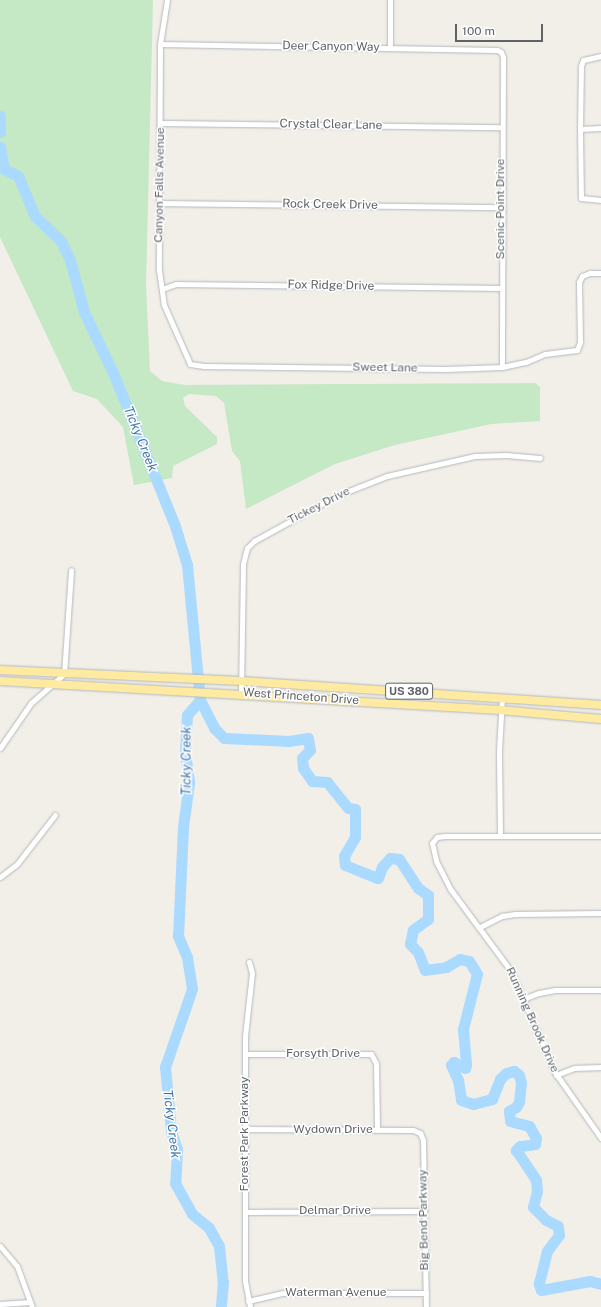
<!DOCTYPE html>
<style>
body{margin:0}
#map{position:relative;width:601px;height:1307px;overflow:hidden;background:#f1efe8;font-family:"Public Sans",sans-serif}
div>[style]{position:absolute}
.green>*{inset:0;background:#c5e8c5}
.river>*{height:11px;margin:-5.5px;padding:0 5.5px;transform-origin:5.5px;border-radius:5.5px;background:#aadaff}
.roads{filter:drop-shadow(0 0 1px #b5b8bc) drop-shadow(0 0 1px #b5b8bc)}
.minor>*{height:5px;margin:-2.5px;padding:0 2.5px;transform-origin:2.5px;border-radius:2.5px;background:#fff}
.trunk>*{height:8px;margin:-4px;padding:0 4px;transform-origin:4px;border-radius:4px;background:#feeaa1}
span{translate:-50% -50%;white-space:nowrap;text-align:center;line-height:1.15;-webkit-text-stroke:3px #fff;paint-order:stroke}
.shield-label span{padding:1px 3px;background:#fff;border:1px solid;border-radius:3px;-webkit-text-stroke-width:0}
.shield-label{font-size:11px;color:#5f6368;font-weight:700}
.street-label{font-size:12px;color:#5f6368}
.water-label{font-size:13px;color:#4174aa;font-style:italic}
.scale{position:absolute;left:455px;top:24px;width:88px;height:18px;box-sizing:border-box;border:2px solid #5f6368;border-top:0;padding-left:5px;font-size:12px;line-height:14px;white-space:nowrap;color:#5f6368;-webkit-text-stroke:3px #fff;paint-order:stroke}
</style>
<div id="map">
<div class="green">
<div style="clip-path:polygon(0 0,153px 0,146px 285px,150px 371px,162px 381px,185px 385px,535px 383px,540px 387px,540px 421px,491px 424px,395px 445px,335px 464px,246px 509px,240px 461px,232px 451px,224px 403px,216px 396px,189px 394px,183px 398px,185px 406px,217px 437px,217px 444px,173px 466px,172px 478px,134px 485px,123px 427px,97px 399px,73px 391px,0 237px)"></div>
</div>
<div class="river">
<div style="left:0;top:116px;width:16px;rotate:90deg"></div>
<div style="left:0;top:147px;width:22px;rotate:80deg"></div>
<div style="left:4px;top:169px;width:16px;rotate:27deg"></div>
<div style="left:18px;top:176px;width:43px;rotate:67deg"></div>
<div style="left:35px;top:216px;width:36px;rotate:44deg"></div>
<div style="left:61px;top:241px;width:21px;rotate:65deg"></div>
<div style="left:70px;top:260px;width:54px;rotate:74.9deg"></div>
<div style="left:84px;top:312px;width:70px;rotate:64.5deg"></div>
<div style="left:114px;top:375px;width:163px;rotate:68deg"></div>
<div style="left:175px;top:526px;width:41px;rotate:72.9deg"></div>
<div style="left:187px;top:565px;width:136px;rotate:84.5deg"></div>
<div style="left:200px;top:700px;width:31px;rotate:63deg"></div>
<div style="left:214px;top:728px;width:14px;rotate:45deg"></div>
<div style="left:224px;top:738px;width:65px;rotate:2.6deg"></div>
<div style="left:289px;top:741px;width:19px;rotate:-9deg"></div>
<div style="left:308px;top:738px;width:12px;rotate:81deg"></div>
<div style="left:310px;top:750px;width:11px;rotate:135deg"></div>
<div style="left:302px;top:758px;width:10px;rotate:84deg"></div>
<div style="left:303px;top:768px;width:16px;rotate:55deg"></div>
<div style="left:312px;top:781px;width:15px;rotate:4deg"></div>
<div style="left:327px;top:782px;width:33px;rotate:51deg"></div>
<div style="left:348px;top:808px;width:7px;rotate:8deg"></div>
<div style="left:355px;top:809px;width:28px;rotate:90deg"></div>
<div style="left:355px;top:837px;width:22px;rotate:120deg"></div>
<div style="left:344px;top:856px;width:9px;rotate:84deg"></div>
<div style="left:345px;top:865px;width:35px;rotate:22deg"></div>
<div style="left:378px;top:878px;width:12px;rotate:-70deg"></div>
<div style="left:382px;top:867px;width:12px;rotate:-48deg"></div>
<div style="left:390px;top:858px;width:9px;rotate:6deg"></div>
<div style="left:399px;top:859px;width:35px;rotate:57deg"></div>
<div style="left:418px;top:888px;width:12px;rotate:35deg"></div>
<div style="left:428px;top:895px;width:24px;rotate:90deg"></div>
<div style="left:428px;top:919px;width:19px;rotate:144deg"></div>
<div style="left:413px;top:930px;width:14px;rotate:102deg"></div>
<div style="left:410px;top:944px;width:11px;rotate:45deg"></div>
<div style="left:418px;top:952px;width:19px;rotate:69deg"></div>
<div style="left:425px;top:970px;width:21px;rotate:-8deg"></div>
<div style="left:446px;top:967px;width:16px;rotate:-30deg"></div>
<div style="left:460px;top:959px;width:9px;rotate:13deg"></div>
<div style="left:469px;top:961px;width:15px;rotate:58deg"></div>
<div style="left:477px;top:974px;width:57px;rotate:104.3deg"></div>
<div style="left:463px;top:1029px;width:36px;rotate:85deg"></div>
<div style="left:466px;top:1065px;width:3px;rotate:108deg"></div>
<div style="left:465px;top:1068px;width:13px;rotate:-151deg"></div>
<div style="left:454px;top:1062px;width:4px;rotate:135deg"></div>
<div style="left:451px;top:1065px;width:17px;rotate:65deg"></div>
<div style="left:458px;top:1080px;width:20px;rotate:81deg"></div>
<div style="left:461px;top:1100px;width:13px;rotate:18deg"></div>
<div style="left:473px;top:1104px;width:20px;rotate:-15deg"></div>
<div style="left:492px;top:1099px;width:22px;rotate:-68deg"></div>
<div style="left:500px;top:1079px;width:8px;rotate:-45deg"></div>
<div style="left:506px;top:1073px;width:8px;rotate:-14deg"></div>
<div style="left:514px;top:1071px;width:6px;rotate:39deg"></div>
<div style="left:519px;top:1075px;width:8px;rotate:76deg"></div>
<div style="left:521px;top:1083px;width:19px;rotate:96deg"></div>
<div style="left:519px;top:1102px;width:6px;rotate:121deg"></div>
<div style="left:516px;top:1107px;width:8px;rotate:150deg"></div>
<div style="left:509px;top:1111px;width:10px;rotate:84deg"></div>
<div style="left:510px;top:1121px;width:20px;rotate:15deg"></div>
<div style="left:529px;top:1126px;width:14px;rotate:60deg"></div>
<div style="left:536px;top:1138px;width:6px;rotate:99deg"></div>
<div style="left:535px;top:1144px;width:15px;rotate:172deg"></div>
<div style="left:520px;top:1146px;width:6px;rotate:135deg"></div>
<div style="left:516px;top:1150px;width:36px;rotate:56deg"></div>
<div style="left:536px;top:1180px;width:11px;rotate:85deg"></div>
<div style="left:537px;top:1191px;width:16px;rotate:104deg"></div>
<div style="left:533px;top:1207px;width:18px;rotate:45deg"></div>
<div style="left:546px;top:1220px;width:13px;rotate:27deg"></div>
<div style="left:558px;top:1226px;width:9px;rotate:84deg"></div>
<div style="left:559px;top:1235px;width:20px;rotate:127deg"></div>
<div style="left:547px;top:1251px;width:34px;rotate:104deg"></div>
<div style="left:539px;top:1284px;width:6px;rotate:72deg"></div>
<div style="left:541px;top:1290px;width:50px;rotate:-10.4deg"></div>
<div style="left:590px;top:1281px;width:11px;rotate:15deg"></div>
<div style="left:200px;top:700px;width:20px;rotate:131deg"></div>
<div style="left:187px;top:715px;width:38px;rotate:93deg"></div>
<div style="left:185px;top:753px;width:30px;rotate:82deg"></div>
<div style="left:189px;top:783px;width:44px;rotate:97.8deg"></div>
<div style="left:183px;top:827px;width:109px;rotate:92.6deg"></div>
<div style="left:178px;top:936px;width:23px;rotate:67deg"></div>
<div style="left:187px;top:957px;width:32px;rotate:81deg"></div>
<div style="left:192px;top:989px;width:83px;rotate:109.1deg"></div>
<div style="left:165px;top:1067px;width:64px;rotate:84.6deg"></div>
<div style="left:171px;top:1131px;width:20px;rotate:72deg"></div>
<div style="left:177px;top:1150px;width:33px;rotate:93deg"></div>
<div style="left:175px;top:1183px;width:35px;rotate:61deg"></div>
<div style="left:192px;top:1214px;width:22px;rotate:39deg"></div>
<div style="left:209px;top:1228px;width:21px;rotate:61deg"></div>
<div style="left:219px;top:1246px;width:36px;rotate:84deg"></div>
<div style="left:223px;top:1282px;width:25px;rotate:95deg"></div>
</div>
<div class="roads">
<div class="minor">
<div style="left:167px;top:0;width:45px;rotate:99deg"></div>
<div style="left:160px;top:44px;width:226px;rotate:90.3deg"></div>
<div style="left:159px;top:270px;width:35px;rotate:82deg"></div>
<div style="left:164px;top:305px;width:64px;rotate:66.2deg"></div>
<div style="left:190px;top:364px;width:14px;rotate:8deg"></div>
<div style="left:204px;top:366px;width:242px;rotate:0.7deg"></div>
<div style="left:446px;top:369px;width:56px;rotate:-2deg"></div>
<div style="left:502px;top:367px;width:25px;rotate:-12deg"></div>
<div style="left:526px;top:362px;width:21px;rotate:-23deg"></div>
<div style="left:545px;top:354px;width:32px;rotate:-7deg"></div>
<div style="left:577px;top:350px;width:9px;rotate:-69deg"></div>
<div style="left:580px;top:342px;width:60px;rotate:-91deg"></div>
<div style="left:579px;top:282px;width:7px;rotate:-63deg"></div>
<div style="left:582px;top:276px;width:9px;rotate:-21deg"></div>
<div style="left:590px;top:273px;width:11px"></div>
<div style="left:390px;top:0;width:48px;rotate:90deg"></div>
<div style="left:160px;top:44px;width:337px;rotate:1deg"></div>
<div style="left:497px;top:50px;width:4px;rotate:27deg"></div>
<div style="left:501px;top:52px;width:5px;rotate:68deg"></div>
<div style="left:503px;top:57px;width:310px;rotate:90.2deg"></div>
<div style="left:601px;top:56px;width:18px;rotate:167deg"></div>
<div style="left:583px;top:60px;width:6px;rotate:108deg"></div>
<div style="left:581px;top:66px;width:63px;rotate:90.9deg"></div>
<div style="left:580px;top:129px;width:69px;rotate:89.2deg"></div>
<div style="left:581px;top:198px;width:20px;rotate:6deg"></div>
<div style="left:161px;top:123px;width:340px;rotate:0.7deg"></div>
<div style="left:580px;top:129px;width:21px;rotate:-3deg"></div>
<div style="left:159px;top:203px;width:342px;rotate:0.7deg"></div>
<div style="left:162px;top:289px;width:15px;rotate:-20deg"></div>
<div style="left:176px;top:284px;width:325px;rotate:0.7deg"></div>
<div style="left:241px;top:693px;width:129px;rotate:-89.1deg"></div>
<div style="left:243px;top:564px;width:16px;rotate:-76deg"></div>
<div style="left:247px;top:548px;width:10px;rotate:-45deg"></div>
<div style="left:254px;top:541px;width:94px;rotate:-28.8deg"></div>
<div style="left:336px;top:496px;width:55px;rotate:-21.4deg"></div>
<div style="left:387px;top:476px;width:90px;rotate:-12.8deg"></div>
<div style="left:475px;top:456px;width:31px;rotate:-2deg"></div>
<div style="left:506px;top:455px;width:34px;rotate:5deg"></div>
<div style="left:0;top:748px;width:55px;rotate:-55.4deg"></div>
<div style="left:31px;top:703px;width:44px;rotate:-41.3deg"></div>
<div style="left:64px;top:674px;width:104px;rotate:-86.1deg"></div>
<div style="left:500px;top:836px;width:85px;rotate:-90.7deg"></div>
<div style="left:499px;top:751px;width:54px;rotate:-86.8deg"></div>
<div style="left:601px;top:836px;width:156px;rotate:180deg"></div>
<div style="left:445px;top:836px;width:8px;rotate:173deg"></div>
<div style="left:437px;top:837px;width:8px;rotate:130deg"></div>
<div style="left:432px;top:843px;width:18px;rotate:77deg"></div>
<div style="left:436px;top:861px;width:33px;rotate:63deg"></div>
<div style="left:451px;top:890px;width:101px;rotate:53.5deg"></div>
<div style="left:511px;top:971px;width:109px;rotate:66.7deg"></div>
<div style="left:554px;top:1071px;width:82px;rotate:55deg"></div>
<div style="left:0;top:877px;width:21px;rotate:-37deg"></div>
<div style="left:17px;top:864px;width:62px;rotate:-52.2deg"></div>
<div style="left:480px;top:927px;width:25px;rotate:-27deg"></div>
<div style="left:502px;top:916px;width:13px;rotate:-9deg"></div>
<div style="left:515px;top:914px;width:86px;rotate:-0.7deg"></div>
<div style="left:249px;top:962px;width:11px;rotate:75deg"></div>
<div style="left:252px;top:973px;width:63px;rotate:96.3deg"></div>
<div style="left:245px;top:1036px;width:245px;rotate:90deg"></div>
<div style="left:245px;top:1281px;width:26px;rotate:79deg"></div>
<div style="left:523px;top:999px;width:17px;rotate:-21deg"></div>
<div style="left:539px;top:993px;width:16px;rotate:-11deg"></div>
<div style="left:555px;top:990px;width:46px"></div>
<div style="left:245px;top:1054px;width:126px"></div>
<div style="left:371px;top:1054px;width:10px;rotate:61deg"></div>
<div style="left:376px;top:1063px;width:67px;rotate:89.1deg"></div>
<div style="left:556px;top:1075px;width:19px;rotate:-21deg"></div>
<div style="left:574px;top:1068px;width:27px;rotate:-2deg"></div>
<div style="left:245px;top:1129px;width:168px;rotate:0.3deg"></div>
<div style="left:413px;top:1130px;width:8px;rotate:23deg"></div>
<div style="left:420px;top:1133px;width:8px;rotate:67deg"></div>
<div style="left:423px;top:1140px;width:167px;rotate:89deg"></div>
<div style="left:245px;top:1212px;width:179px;rotate:-0.3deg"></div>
<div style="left:0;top:1246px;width:26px;rotate:50deg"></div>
<div style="left:17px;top:1266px;width:44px;rotate:69.9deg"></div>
<div style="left:248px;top:1301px;width:37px;rotate:-13deg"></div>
<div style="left:284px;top:1293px;width:142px"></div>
<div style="left:0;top:1304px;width:30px;rotate:-4deg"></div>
</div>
<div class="trunk">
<div style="left:0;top:670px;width:241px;rotate:2.6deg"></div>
<div style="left:241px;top:681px;width:361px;rotate:3.8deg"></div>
<div style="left:0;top:681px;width:501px;rotate:3.32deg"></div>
<div style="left:500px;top:710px;width:101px;rotate:5.1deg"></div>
</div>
</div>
<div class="shield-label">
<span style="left:409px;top:691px">US 380</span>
</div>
<div class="street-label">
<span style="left:331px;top:47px;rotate:1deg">Deer Canyon Way</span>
<span style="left:331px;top:125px;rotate:1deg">Crystal Clear Lane</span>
<span style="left:160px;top:185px;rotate:-89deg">Canyon Falls Avenue</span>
<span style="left:330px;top:205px;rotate:1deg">Rock Creek Drive</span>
<span style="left:501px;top:209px;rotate:-90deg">Scenic Point Drive</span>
<span style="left:331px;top:286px;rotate:1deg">Fox Ridge Drive</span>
<span style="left:385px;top:368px;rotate:1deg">Sweet Lane</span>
<span style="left:319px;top:506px;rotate:-27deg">Tickey Drive</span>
<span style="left:301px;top:697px;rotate:4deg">West Princeton Drive</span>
<span style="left:532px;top:1020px;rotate:66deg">Running Brook Drive</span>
<span style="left:323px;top:1054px">Forsyth Drive</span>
<span style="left:333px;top:1130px">Wydown Drive</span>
<span style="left:245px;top:1134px;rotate:-90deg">Forest Park Parkway</span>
<span style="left:335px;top:1211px">Delmar Drive</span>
<span style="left:424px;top:1220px;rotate:-91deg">Big Bend Parkway</span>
<span style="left:336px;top:1293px">Waterman Avenue</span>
</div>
<div class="water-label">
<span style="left:140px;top:439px;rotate:68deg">Ticky Creek</span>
<span style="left:187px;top:761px;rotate:-90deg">Ticky Creek</span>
<span style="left:171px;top:1124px;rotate:83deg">Ticky Creek</span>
</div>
<div class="scale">100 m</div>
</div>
